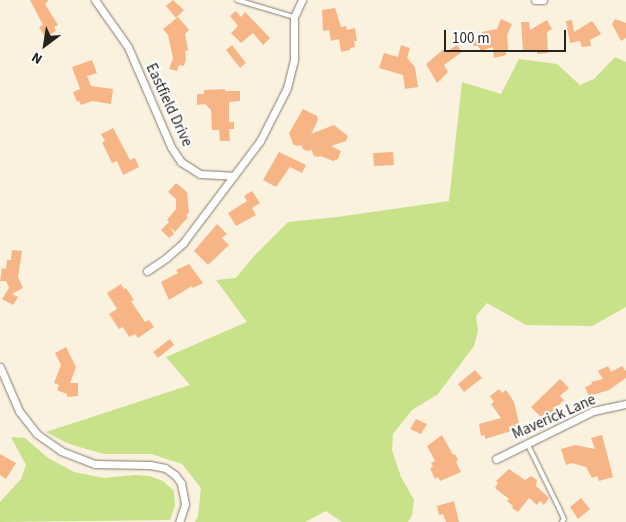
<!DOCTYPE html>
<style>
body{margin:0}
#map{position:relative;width:626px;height:522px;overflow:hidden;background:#faf1df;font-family:"Source Sans 3",sans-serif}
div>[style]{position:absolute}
.green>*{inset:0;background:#c7e289}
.building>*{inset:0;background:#f7b585}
.roads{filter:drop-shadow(0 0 1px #837b6b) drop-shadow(0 0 1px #837b6b)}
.service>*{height:4px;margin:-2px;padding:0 2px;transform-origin:2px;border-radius:2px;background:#fff}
.minor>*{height:7px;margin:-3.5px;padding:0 3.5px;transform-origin:3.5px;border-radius:3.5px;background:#fff}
span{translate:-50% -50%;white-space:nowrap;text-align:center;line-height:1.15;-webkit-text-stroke:4.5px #fff;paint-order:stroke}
.street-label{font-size:15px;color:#26231c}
.north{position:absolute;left:20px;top:20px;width:50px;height:50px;-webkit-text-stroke:4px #fff;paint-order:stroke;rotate:211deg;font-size:14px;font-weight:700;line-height:20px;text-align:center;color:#26231c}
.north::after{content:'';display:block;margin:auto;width:18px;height:22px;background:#26231c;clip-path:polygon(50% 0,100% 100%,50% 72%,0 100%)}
.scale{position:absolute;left:444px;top:30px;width:122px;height:22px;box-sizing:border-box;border:2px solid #26231c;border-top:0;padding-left:6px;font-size:15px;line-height:18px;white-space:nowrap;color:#26231c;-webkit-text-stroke:4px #fff;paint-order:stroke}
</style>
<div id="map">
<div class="green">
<div style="clip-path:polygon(615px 57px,626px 62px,626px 307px,592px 326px,526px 325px,487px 303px,476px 316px,478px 331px,474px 346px,438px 394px,412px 410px,393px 434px,392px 450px,401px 477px,414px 500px,412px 515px,408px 522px,342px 522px,326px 511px,305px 522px,195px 522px,198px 516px,201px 488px,182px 464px,151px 454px,104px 454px,69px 444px,46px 432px,190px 385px,166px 357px,247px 322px,216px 280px,236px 278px,254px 256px,288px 222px,337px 217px,449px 201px,462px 82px,501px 94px,519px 59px,557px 64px,580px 85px,594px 79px)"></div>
<div style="clip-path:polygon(11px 437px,25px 438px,48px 458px,74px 472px,104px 478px,134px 475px,149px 476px,163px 481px,174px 491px,175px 506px,170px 520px,0 522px,0 502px,21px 479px,26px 465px)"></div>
</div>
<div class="building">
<div style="clip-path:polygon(30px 0,49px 0,45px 4px,58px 25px,54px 27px,56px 31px,45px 37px,39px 27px,43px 25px)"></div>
<div style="clip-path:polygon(173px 0,184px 10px,176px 18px,166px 6px)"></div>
<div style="clip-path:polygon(335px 8px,341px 27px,346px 26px,347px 30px,355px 28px,357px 41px,354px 41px,355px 47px,350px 48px,350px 50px,341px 52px,339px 39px,331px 41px,329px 30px,323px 31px,322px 10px)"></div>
<div style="clip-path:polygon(236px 11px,241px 17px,245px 12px,270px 38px,263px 45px,253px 33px,241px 43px,231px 33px,238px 26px,230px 16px)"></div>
<div style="clip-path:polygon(178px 17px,189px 30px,185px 34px,188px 50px,185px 51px,186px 59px,184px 66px,179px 65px,177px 71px,169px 69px,173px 58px,168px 35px,163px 29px)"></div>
<div style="clip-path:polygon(501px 19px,512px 24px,507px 35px,508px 50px,506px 50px,506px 55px,494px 58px,493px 47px,481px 51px,478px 46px,473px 46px,474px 41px,482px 35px,482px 32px,497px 29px)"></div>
<div style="clip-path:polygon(615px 19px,626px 23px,626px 38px,621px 41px,612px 24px)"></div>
<div style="clip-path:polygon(547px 20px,552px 29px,547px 32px,548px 53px,537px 54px,537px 50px,523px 51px,521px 22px,529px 22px,530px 30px)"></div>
<div style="clip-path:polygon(572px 20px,574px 32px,592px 21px,601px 34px,590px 40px,591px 46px,582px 47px,580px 41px,570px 43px,566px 21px)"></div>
<div style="clip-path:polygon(232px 45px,246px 63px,240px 68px,226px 50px)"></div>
<div style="clip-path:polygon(401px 45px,410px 48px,407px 58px,415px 67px,418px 87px,405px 89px,403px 75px,379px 68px,384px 53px,398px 57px)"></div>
<div style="clip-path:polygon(457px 45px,462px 52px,444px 65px,448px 72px,437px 83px,426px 64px,444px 49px,446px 52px)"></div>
<div style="clip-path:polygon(92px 60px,97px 73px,87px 76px,91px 86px,113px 89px,111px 104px,92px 101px,81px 105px,79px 101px,77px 102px,73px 92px,80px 89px,72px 67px)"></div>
<div style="clip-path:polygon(225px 89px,225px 91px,240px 91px,240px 101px,229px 102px,229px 122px,234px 122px,234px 129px,229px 129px,230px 141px,220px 141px,219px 130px,212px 130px,211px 110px,205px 104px,197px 105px,197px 94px,204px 94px,204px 90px)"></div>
<div style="clip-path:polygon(303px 109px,317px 116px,318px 120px,311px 134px,334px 125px,348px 136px,346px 141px,331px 146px,341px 151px,338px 159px,333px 161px,321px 156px,317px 157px,313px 155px,312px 150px,307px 151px,303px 149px,301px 145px,297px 146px,293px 144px,289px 133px)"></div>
<div style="clip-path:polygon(113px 128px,130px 160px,135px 158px,139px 167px,123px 175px,117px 161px,112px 163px,102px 142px,105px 141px,101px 134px)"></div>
<div style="clip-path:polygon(279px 152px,306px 165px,302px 173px,290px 167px,276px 187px,263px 180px)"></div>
<div style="clip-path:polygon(393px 152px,394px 165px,374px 166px,373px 153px)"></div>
<div style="clip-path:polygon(176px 183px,187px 192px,189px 212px,186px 216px,188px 217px,175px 232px,170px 227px,174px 234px,169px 238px,161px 230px,169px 222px,167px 220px,176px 209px,176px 199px,168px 192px)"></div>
<div style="clip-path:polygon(252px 191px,260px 203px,252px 208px,256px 215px,236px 226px,228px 213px,247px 201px,244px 196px)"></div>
<div style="clip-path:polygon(217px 224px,227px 234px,222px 238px,229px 245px,208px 265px,194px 251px)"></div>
<div style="clip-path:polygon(12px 250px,22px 251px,18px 277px,23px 288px,12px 294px,18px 297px,13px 305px,2px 299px,9px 288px,6px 281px,0 281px,2px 268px,6px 269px,7px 260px,11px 260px)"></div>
<div style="clip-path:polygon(189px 264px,203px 283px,193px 288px,192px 286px,169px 300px,161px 282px,178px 273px,176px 270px)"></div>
<div style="clip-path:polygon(121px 284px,124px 289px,126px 288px,134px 300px,131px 301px,145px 322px,149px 320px,154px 327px,138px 338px,135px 334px,129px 337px,123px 327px,119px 329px,109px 314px,117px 309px,107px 293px)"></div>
<div style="clip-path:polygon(170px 339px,174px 345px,158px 358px,153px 352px)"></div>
<div style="clip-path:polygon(66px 347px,76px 367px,70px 383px,78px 383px,78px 396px,67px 397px,67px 394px,57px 390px,59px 385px,54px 383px,61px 365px,55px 353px)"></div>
<div style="clip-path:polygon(608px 366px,611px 372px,622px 366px,626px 371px,626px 378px,609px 390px,589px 396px,585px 387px,592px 384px,591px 382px,603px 379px,598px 371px)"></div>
<div style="clip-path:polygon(475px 370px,482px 378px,464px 392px,458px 384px)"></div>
<div style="clip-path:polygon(560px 379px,569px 388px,560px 396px,564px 400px,544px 420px,531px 407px)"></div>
<div style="clip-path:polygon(499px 389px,502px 393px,506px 390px,514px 402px,520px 428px,485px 439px,485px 435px,481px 436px,479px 424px,501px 418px,491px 404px,494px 402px,490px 396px)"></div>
<div style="clip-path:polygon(416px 419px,427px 424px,421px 434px,410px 429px)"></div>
<div style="clip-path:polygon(442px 435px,453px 455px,455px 454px,458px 460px,456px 462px,461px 472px,440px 481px,438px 477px,435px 479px,430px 468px,433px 467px,431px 463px,435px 461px,427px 446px)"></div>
<div style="clip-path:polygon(602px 435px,613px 477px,599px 481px,597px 476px,592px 478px,586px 467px,572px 463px,566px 465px,561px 449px,575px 445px,595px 449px,591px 438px)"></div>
<div style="clip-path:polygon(0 454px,16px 463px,6px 479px,0 475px)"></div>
<div style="clip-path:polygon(509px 469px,525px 480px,531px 476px,537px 480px,536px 486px,549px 498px,544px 505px,540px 501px,537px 505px,529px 498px,518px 512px,512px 508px,513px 506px,507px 501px,509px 499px,495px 488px,498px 483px,496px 481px)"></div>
<div style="clip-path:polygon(581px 498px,590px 509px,578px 519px,570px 507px)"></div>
<div style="clip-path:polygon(454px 501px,459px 522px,446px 522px,443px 514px,439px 515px,437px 506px)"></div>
</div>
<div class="roads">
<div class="service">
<div style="left:237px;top:0;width:59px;rotate:16.6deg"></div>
<div style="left:527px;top:443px;width:72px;rotate:63.8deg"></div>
<div style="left:559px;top:508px;width:12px;rotate:66deg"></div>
<div style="left:564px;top:519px;width:4px;rotate:124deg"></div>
</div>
<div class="minor">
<div style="left:95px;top:0;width:57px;rotate:54.9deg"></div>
<div style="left:128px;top:47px;width:109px;rotate:66.7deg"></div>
<div style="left:171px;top:147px;width:18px;rotate:56deg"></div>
<div style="left:181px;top:162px;width:22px;rotate:32deg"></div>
<div style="left:200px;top:174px;width:34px;rotate:3deg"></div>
<div style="left:535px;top:0;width:8px"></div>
<div style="left:147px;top:271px;width:23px;rotate:-34deg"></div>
<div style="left:166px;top:258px;width:23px;rotate:-41deg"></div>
<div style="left:183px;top:243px;width:128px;rotate:-53deg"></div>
<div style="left:260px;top:141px;width:59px;rotate:-63deg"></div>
<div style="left:287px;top:88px;width:30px;rotate:-76deg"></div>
<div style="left:294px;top:59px;width:42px;rotate:-90deg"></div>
<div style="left:294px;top:17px;width:19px;rotate:-65deg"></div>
<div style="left:0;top:367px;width:48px;rotate:66.6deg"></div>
<div style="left:19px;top:411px;width:29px;rotate:52deg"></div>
<div style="left:37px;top:434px;width:29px;rotate:35deg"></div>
<div style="left:61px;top:451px;width:36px;rotate:21deg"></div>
<div style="left:95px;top:464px;width:55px;rotate:1deg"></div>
<div style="left:150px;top:465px;width:15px;rotate:11deg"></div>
<div style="left:165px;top:468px;width:12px;rotate:35deg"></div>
<div style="left:175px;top:475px;width:10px;rotate:53deg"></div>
<div style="left:181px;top:483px;width:21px;rotate:79deg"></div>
<div style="left:185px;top:504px;width:19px;rotate:108deg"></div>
<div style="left:496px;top:459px;width:108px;rotate:-26.3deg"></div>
<div style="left:593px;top:411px;width:34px;rotate:-12deg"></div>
</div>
</div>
<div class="street-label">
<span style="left:169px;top:105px;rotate:65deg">Eastfield Drive</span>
<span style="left:554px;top:417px;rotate:-24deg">Maverick Lane</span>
</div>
<div class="north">N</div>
<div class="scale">100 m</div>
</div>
